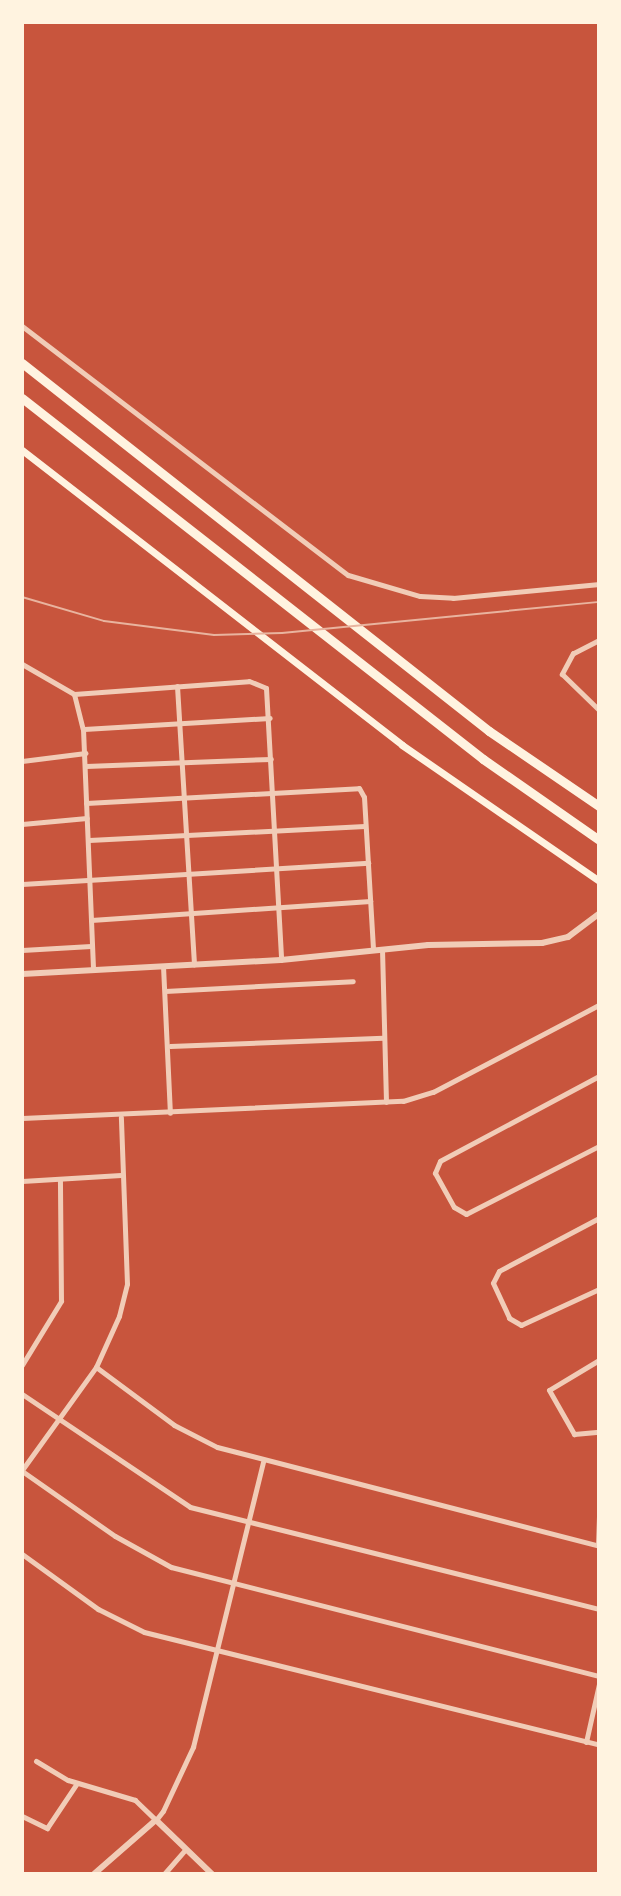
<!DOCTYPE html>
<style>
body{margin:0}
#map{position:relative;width:621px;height:1896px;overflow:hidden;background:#c8553d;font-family:Literata,serif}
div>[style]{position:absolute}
.minor>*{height:5px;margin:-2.5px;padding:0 2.5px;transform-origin:2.5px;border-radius:2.5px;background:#f1ccb7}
.tertiary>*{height:6px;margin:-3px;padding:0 3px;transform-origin:3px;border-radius:3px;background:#f1ccb7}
.secondary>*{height:7px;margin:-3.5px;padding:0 3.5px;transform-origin:3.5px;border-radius:3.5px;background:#fff3e0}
.motorway>*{height:9px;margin:-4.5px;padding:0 4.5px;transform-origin:4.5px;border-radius:4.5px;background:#fff3e0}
.rail>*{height:2px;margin:-1px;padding:0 1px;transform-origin:1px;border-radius:1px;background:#e9b49f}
span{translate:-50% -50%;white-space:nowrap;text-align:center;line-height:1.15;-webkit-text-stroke:8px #fff3e0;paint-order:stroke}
.frame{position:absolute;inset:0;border:24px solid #fff3e0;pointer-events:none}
</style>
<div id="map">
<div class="minor">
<div style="left:22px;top:326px;width:410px;rotate:37.4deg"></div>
<div style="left:348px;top:575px;width:75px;rotate:16.3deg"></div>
<div style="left:420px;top:596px;width:33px;rotate:3deg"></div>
<div style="left:453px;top:598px;width:147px;rotate:-5.5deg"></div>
<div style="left:599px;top:640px;width:29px;rotate:153deg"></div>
<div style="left:573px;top:653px;width:24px;rotate:118deg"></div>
<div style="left:562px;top:674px;width:52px;rotate:44.2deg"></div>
<div style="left:22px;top:664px;width:60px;rotate:30deg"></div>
<div style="left:177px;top:686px;width:279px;rotate:86.5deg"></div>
<div style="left:74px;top:694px;width:175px;rotate:-4.2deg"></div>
<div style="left:249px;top:681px;width:18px;rotate:22deg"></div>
<div style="left:266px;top:688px;width:272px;rotate:86.8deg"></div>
<div style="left:74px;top:694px;width:36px;rotate:76deg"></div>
<div style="left:83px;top:729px;width:240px;rotate:87.6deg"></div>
<div style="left:84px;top:729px;width:186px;rotate:-3.4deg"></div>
<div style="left:22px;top:761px;width:64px;rotate:-7.2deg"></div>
<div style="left:86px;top:766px;width:185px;rotate:-2.2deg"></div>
<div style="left:86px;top:803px;width:273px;rotate:-3.1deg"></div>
<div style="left:359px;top:788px;width:10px;rotate:61deg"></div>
<div style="left:364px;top:797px;width:153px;rotate:86.6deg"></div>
<div style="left:22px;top:824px;width:65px;rotate:-5.3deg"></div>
<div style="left:89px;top:840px;width:276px;rotate:-2.9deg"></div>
<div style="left:22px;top:884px;width:347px;rotate:-3.5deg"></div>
<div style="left:91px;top:920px;width:280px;rotate:-3.9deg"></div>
<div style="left:382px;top:949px;width:153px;rotate:88.5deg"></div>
<div style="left:22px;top:950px;width:69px;rotate:-3.3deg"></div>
<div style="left:163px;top:966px;width:147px;rotate:87.3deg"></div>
<div style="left:165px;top:991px;width:188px;rotate:-3deg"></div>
<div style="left:170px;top:1046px;width:213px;rotate:-2.2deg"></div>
<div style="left:599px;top:1076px;width:180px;rotate:151.9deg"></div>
<div style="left:440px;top:1161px;width:13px;rotate:113deg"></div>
<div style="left:435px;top:1173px;width:39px;rotate:61deg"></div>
<div style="left:454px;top:1207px;width:14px;rotate:30deg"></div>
<div style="left:466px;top:1214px;width:149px;rotate:-27.1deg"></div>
<div style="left:22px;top:1118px;width:381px;rotate:-2.6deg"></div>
<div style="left:403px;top:1101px;width:31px;rotate:-17deg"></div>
<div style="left:433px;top:1092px;width:187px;rotate:-27.7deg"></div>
<div style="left:22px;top:1181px;width:99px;rotate:-3.5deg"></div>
<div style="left:599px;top:1218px;width:113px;rotate:152.1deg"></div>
<div style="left:499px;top:1271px;width:13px;rotate:117deg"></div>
<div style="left:493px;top:1283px;width:38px;rotate:65deg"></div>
<div style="left:509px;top:1318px;width:14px;rotate:30deg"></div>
<div style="left:521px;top:1325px;width:86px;rotate:-24.8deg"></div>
<div style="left:599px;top:1360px;width:58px;rotate:149deg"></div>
<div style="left:549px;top:1390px;width:51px;rotate:60.4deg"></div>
<div style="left:574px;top:1434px;width:25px;rotate:-5deg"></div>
<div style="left:22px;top:1365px;width:75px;rotate:-58.6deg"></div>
<div style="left:61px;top:1301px;width:122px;rotate:-90.5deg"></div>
<div style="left:96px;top:1367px;width:97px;rotate:36.6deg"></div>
<div style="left:174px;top:1425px;width:48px;rotate:27.1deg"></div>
<div style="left:217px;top:1447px;width:395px;rotate:14.5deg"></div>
<div style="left:22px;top:1394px;width:202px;rotate:33.9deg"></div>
<div style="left:190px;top:1507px;width:422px;rotate:14deg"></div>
<div style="left:22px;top:1470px;width:127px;rotate:-54.3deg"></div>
<div style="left:96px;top:1367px;width:56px;rotate:-65.7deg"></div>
<div style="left:119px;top:1316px;width:33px;rotate:-76deg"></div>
<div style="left:127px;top:1284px;width:167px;rotate:-92.1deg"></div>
<div style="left:22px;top:1471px;width:113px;rotate:35deg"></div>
<div style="left:115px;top:1536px;width:64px;rotate:29deg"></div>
<div style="left:171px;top:1567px;width:442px;rotate:14.3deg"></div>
<div style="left:598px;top:1545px;width:35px;rotate:-88deg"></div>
<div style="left:22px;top:1554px;width:94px;rotate:35.9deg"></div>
<div style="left:98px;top:1609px;width:51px;rotate:26.6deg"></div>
<div style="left:144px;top:1632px;width:469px;rotate:13.9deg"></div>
<div style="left:586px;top:1742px;width:59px;rotate:-77.4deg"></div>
<div style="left:36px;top:1761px;width:37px;rotate:31deg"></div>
<div style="left:68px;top:1780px;width:70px;rotate:16.6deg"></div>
<div style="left:135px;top:1800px;width:29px;rotate:44deg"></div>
<div style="left:156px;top:1820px;width:11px;rotate:-52deg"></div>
<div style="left:163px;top:1811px;width:71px;rotate:-64.9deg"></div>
<div style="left:193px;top:1747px;width:294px;rotate:-76.2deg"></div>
<div style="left:22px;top:1816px;width:28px;rotate:26deg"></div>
<div style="left:47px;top:1828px;width:54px;rotate:-56.3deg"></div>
<div style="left:164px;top:1874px;width:33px;rotate:-49deg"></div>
</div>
<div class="tertiary">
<div style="left:22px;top:974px;width:259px;rotate:-3.1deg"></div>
<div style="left:281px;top:960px;width:148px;rotate:-5.8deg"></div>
<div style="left:428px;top:945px;width:114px;rotate:-1deg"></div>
<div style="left:542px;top:943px;width:27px;rotate:-13deg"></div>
<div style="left:568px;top:937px;width:39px;rotate:-37deg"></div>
<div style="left:94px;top:1874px;width:82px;rotate:-41.1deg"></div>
<div style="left:156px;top:1820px;width:78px;rotate:44deg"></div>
</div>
<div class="secondary">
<div style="left:22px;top:450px;width:481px;rotate:37.8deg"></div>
<div style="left:402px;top:745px;width:239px;rotate:34.6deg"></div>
</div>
<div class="motorway">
<div style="left:22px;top:363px;width:595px;rotate:38.24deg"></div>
<div style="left:489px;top:731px;width:133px;rotate:34.3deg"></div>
<div style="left:22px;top:398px;width:586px;rotate:38.06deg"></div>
<div style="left:483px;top:759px;width:141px;rotate:34.9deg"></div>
</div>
<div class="rail">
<div style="left:22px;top:597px;width:85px;rotate:16.3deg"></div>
<div style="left:104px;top:621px;width:111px;rotate:7.3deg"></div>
<div style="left:214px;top:635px;width:68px;rotate:-1.7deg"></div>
<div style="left:282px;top:633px;width:319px;rotate:-5.6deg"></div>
</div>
<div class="frame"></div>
</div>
